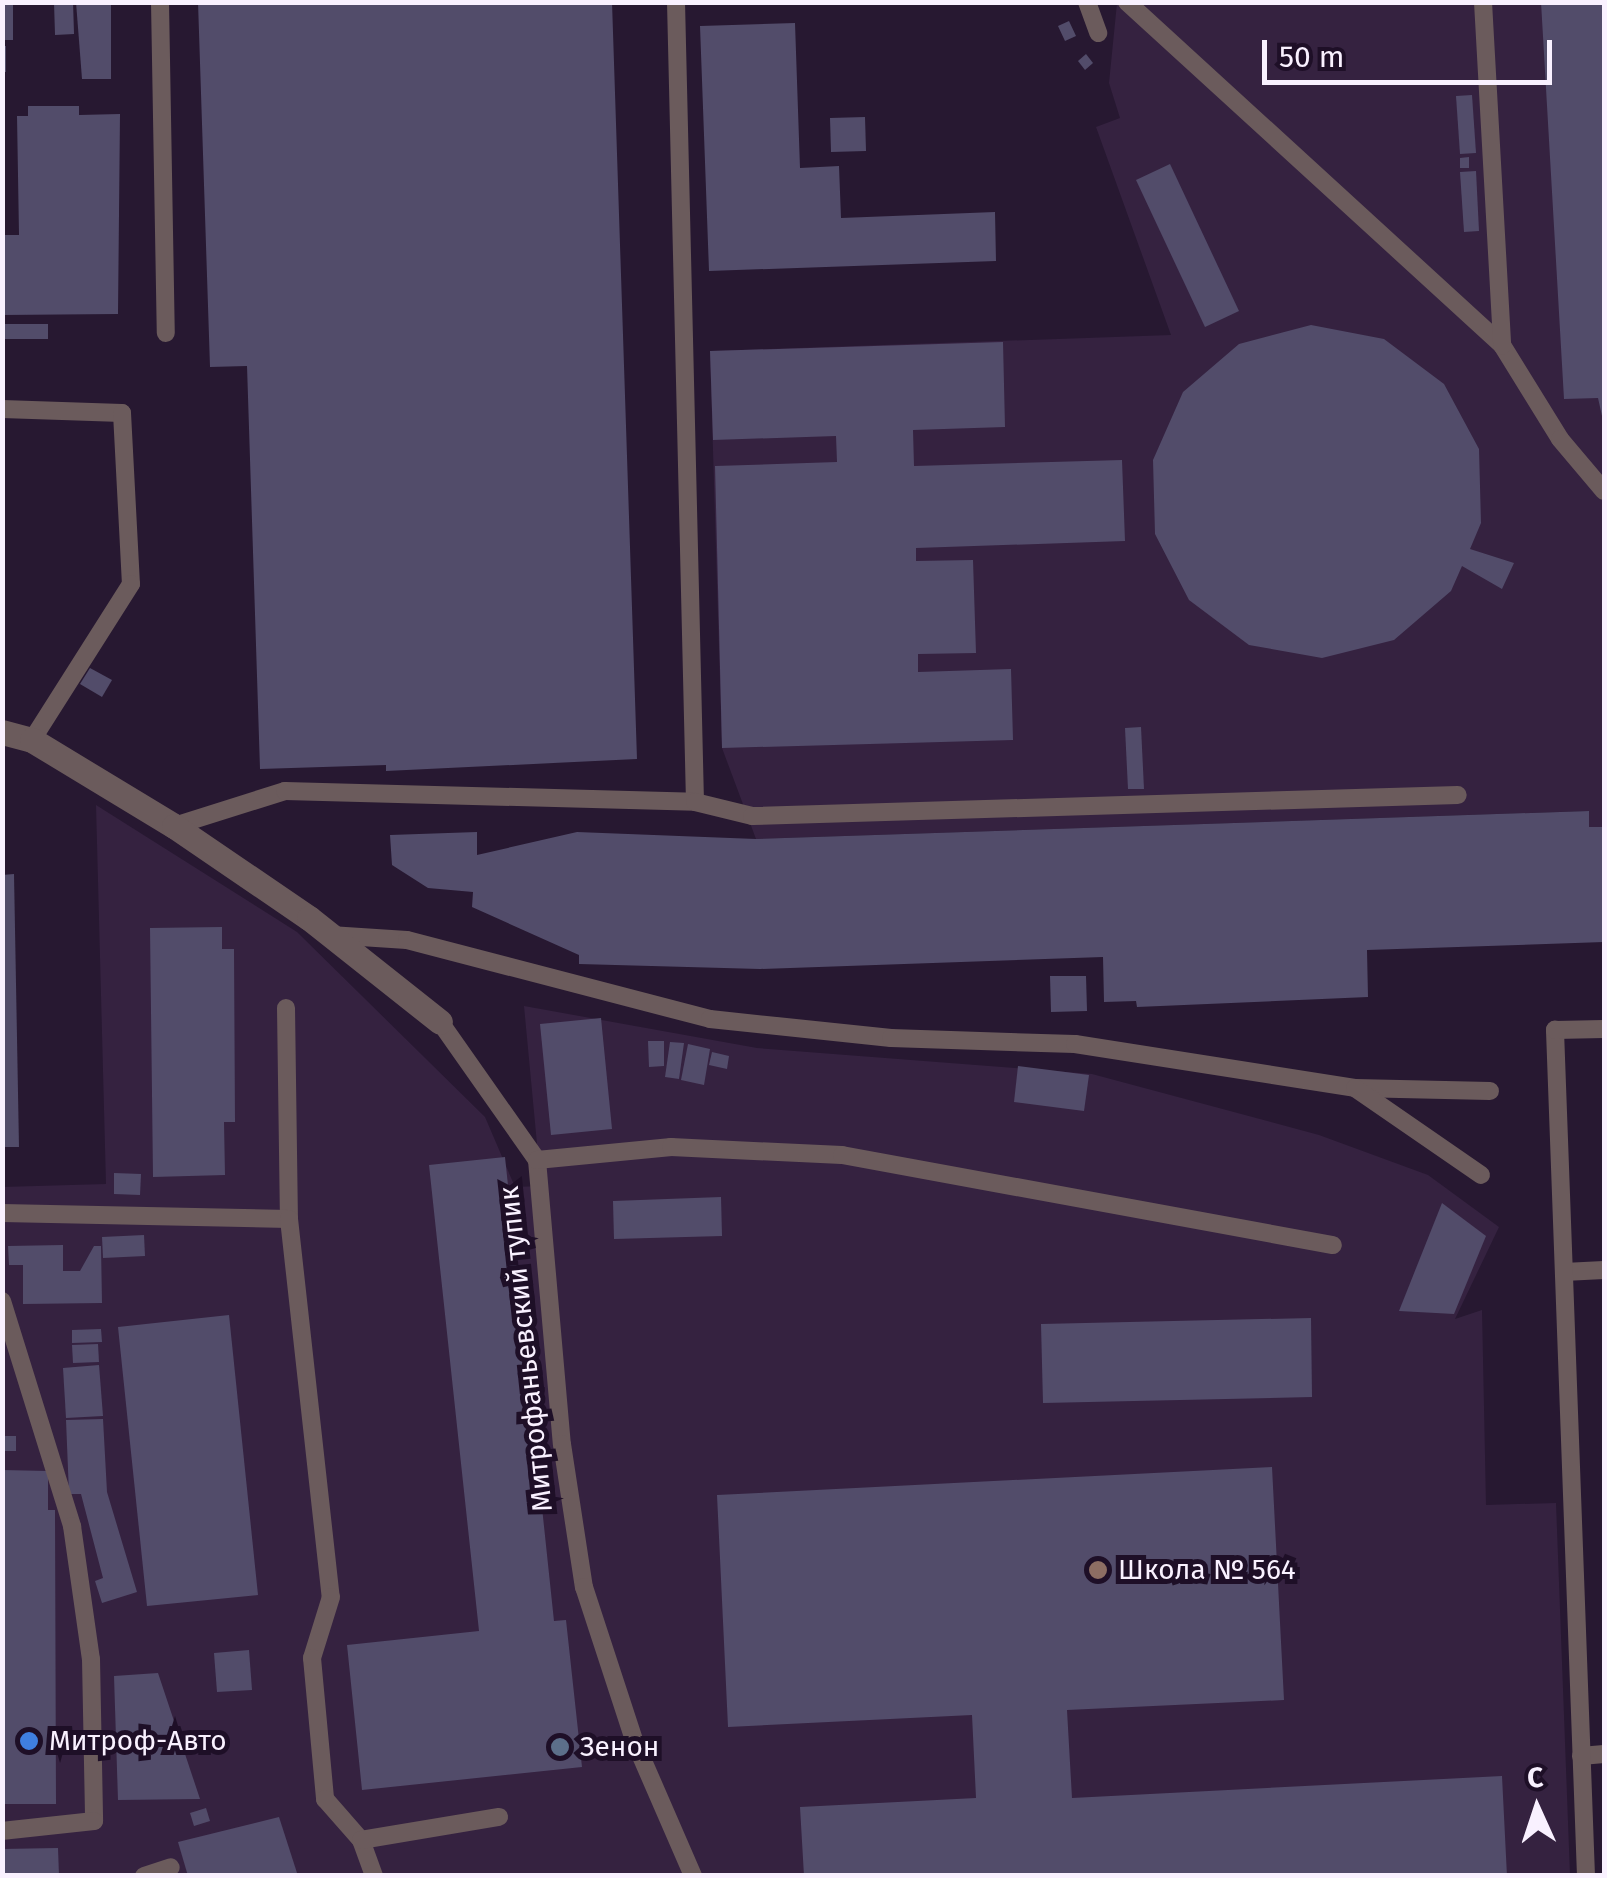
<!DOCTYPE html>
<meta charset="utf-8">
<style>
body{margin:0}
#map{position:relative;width:1607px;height:1878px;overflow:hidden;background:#271831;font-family:"Fira Sans",sans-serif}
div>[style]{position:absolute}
.built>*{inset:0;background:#352240}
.building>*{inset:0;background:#524c6a}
.lane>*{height:18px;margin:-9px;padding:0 9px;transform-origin:9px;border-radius:9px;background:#6b5b5c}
.street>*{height:25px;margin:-12.5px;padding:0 12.5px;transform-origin:12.5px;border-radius:12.5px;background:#6b5b5c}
.dots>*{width:28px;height:28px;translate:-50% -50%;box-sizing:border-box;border:5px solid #1e0f27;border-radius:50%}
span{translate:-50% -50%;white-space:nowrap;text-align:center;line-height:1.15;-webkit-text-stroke:10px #1e0f27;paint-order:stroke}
.street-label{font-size:28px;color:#f9f1ff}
.poi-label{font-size:28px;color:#f9f1ff}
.left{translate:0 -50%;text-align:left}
.frame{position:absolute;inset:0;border:5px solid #f9f1ff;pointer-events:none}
.north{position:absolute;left:1487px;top:1758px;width:100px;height:100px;-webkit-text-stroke:8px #1e0f27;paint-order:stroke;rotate:357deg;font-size:28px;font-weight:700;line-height:40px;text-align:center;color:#f9f1ff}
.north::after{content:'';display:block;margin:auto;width:35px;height:45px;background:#f9f1ff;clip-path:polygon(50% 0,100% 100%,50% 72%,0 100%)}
.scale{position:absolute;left:1262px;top:40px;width:290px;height:45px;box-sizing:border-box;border:5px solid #f9f1ff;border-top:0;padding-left:12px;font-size:30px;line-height:35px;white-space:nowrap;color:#f9f1ff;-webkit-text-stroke:8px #1e0f27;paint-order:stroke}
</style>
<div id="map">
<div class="built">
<div style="clip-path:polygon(1117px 3px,1604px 3px,1604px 827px,1589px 827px,1588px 811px,756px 839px,722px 748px,710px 351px,1171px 335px,1096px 127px,1120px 118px,1109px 83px)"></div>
<div style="clip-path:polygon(96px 805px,297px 932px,485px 1117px,515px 1187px,541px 1186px,524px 1006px,757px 1048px,1092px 1074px,1319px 1135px,1428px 1175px,1499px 1227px,1455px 1319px,1482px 1310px,1486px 1505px,1556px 1503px,1570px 1875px,3px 1875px,2px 1187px,106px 1184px)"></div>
</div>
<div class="building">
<div style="clip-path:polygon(2px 2px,13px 2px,13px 40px,2px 40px)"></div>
<div style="clip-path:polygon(54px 2px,73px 2px,74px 34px,55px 35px)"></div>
<div style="clip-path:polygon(76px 2px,111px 2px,111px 79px,82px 79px)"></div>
<div style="clip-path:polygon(198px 2px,612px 2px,637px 759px,386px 771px,386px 765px,260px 769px,247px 366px,210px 367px)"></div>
<div style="clip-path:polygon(1541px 2px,1604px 2px,1604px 425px,1598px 398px,1564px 399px)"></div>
<div style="clip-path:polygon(1069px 21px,1076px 36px,1065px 41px,1058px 26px)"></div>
<div style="clip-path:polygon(795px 23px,800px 168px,839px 166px,841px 218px,995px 212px,996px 261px,709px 271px,700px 26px)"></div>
<div style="clip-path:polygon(2px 46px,6px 46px,6px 72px,2px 72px)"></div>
<div style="clip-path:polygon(1086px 54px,1093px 63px,1085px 70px,1078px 61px)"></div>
<div style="clip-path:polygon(1472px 95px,1476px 153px,1460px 154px,1456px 96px)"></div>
<div style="clip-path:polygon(28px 106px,79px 106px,79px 115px,120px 114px,118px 314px,2px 315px,2px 235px,19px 235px,17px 116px,28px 116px)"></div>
<div style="clip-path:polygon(865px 117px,866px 151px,831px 152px,830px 118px)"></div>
<div style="clip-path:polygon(1469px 157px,1469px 168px,1460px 168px,1460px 158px)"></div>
<div style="clip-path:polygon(1170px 164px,1239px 311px,1205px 327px,1136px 180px)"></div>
<div style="clip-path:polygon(1476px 171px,1479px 231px,1464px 232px,1460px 172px)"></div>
<div style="clip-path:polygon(2px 324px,48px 324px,48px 339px,2px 339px)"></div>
<div style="clip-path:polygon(1311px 325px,1384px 339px,1444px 384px,1479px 449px,1481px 523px,1470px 549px,1514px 563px,1502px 589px,1462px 566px,1451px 591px,1394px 640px,1322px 658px,1249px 645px,1189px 600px,1155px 534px,1153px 460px,1183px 392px,1239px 344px)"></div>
<div style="clip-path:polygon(1003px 342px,1005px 427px,913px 430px,914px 466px,1122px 460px,1125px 541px,916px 548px,916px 561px,973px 560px,976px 653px,918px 654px,918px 672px,1011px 669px,1013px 740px,722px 748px,715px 466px,837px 462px,836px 436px,713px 440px,710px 351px)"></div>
<div style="clip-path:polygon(90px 668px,112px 680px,102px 697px,80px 684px)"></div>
<div style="clip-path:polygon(1141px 727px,1144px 789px,1128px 789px,1125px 728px)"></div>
<div style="clip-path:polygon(1589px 811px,1589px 827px,1604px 827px,1604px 942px,1367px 950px,1368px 997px,1137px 1007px,1136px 1001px,1104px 1002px,1103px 957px,760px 969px,579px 964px,579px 955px,472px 907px,473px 892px,428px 888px,392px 865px,390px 835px,477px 832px,477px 855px,577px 832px,756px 839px)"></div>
<div style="clip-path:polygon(14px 874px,19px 1147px,2px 1147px,2px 875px)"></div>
<div style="clip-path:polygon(222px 927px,222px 949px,234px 949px,235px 1122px,224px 1122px,225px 1175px,153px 1177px,150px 928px)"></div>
<div style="clip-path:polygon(1050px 976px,1086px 976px,1087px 1011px,1051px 1012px)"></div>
<div style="clip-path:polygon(601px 1018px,612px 1129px,551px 1135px,540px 1024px)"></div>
<div style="clip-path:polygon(648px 1041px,664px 1041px,664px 1066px,649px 1067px)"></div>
<div style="clip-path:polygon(670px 1042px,684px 1043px,679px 1079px,665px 1077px)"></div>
<div style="clip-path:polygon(688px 1044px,710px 1049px,704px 1085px,681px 1080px)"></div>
<div style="clip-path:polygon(712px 1052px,729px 1056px,727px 1069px,709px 1065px)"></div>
<div style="clip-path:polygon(1018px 1066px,1089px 1075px,1084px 1111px,1014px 1102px)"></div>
<div style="clip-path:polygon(505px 1157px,554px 1621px,566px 1620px,582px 1767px,362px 1790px,347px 1645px,479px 1631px,429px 1165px)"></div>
<div style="clip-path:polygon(114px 1173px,141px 1174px,140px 1195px,114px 1194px)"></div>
<div style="clip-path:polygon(721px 1197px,722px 1236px,614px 1239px,613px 1201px)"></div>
<div style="clip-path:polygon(1442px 1203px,1486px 1236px,1454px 1314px,1399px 1311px)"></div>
<div style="clip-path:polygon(144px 1235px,145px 1256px,103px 1258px,102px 1237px)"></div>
<div style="clip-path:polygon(63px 1245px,63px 1271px,80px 1271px,94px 1246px,101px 1246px,102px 1303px,23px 1304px,23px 1265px,9px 1265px,8px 1246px)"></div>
<div style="clip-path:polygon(229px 1315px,258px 1595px,147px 1606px,118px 1327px)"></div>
<div style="clip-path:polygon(1311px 1318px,1312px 1397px,1043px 1403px,1041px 1324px)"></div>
<div style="clip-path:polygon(101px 1329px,102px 1342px,72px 1343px,72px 1330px)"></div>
<div style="clip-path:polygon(98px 1344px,99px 1362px,73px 1363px,72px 1345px)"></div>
<div style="clip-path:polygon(99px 1365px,103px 1416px,66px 1418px,63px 1368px)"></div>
<div style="clip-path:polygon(103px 1419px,107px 1492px,137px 1592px,102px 1603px,95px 1581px,103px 1578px,81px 1494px,69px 1494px,66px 1420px)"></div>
<div style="clip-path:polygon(2px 1436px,16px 1436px,16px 1451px,2px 1451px)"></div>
<div style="clip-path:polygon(1272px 1467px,1284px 1700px,1067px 1710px,1072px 1798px,1502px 1776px,1507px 1876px,804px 1876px,800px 1807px,976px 1798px,972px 1715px,728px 1727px,717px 1495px)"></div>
<div style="clip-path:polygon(2px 1470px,48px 1471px,48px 1510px,55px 1510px,56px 1804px,2px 1804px)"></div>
<div style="clip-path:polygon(249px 1650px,252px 1690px,217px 1692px,214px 1653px)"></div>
<div style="clip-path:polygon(158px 1673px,200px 1799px,118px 1800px,114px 1676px)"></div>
<div style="clip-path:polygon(206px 1808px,210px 1821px,194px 1826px,190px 1813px)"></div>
<div style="clip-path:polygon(279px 1817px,298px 1876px,188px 1876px,178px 1842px)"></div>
<div style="clip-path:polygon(58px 1848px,59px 1876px,2px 1876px,2px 1849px)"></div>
</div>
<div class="lane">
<div style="left:160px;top:2px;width:331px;rotate:89deg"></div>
<div style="left:676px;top:2px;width:800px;rotate:88.64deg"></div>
<div style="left:1087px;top:2px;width:33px;rotate:70deg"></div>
<div style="left:1127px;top:2px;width:508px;rotate:42.45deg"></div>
<div style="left:1502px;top:345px;width:110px;rotate:58.3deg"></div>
<div style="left:1560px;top:439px;width:68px;rotate:49.8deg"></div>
<div style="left:1483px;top:2px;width:344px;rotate:86.8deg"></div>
<div style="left:2px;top:409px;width:120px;rotate:1.9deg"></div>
<div style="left:122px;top:413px;width:171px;rotate:87deg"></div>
<div style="left:131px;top:584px;width:185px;rotate:122.4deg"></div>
<div style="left:174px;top:826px;width:116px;rotate:-17.5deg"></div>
<div style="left:285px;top:791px;width:410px;rotate:1.5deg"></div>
<div style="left:695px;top:802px;width:59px;rotate:13.8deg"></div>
<div style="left:752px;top:816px;width:706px;rotate:-1.7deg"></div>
<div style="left:330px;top:935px;width:77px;rotate:3.7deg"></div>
<div style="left:407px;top:940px;width:313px;rotate:14.6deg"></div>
<div style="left:710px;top:1019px;width:182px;rotate:6deg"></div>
<div style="left:891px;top:1038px;width:184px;rotate:1.9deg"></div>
<div style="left:1075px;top:1044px;width:283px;rotate:8.9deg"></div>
<div style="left:1355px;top:1088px;width:135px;rotate:1.3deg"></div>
<div style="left:286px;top:1008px;width:211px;rotate:89.2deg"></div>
<div style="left:440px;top:1022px;width:169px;rotate:54.9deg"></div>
<div style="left:537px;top:1160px;width:285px;rotate:85deg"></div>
<div style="left:562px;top:1444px;width:145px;rotate:81.3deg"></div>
<div style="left:584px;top:1587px;width:161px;rotate:71.9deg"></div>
<div style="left:634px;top:1740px;width:148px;rotate:66.5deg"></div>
<div style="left:1355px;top:1088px;width:153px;rotate:34.6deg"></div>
<div style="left:537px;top:1160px;width:135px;rotate:-5.5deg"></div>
<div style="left:671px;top:1147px;width:171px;rotate:2.7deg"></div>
<div style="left:842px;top:1155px;width:499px;rotate:10.4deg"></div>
<div style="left:2px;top:1213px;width:287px;rotate:1.2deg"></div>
<div style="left:289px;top:1219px;width:380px;rotate:83.7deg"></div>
<div style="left:331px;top:1597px;width:64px;rotate:107.3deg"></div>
<div style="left:312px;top:1658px;width:142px;rotate:84.7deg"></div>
<div style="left:325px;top:1799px;width:55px;rotate:48.7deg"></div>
<div style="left:361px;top:1840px;width:38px;rotate:70deg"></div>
<div style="left:1564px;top:1272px;width:40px;rotate:-2.9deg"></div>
<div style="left:2px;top:1301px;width:236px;rotate:72.7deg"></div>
<div style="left:72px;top:1526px;width:134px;rotate:81.9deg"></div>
<div style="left:91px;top:1659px;width:162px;rotate:88.9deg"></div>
<div style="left:94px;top:1821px;width:93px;rotate:173.8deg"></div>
<div style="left:1581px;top:1756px;width:23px;rotate:-5deg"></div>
<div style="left:361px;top:1840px;width:140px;rotate:-9.5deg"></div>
<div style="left:144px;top:1876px;width:28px;rotate:-18deg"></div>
<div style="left:1586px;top:1876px;width:847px;rotate:-92.1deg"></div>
<div style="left:1555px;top:1030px;width:49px;rotate:-1.2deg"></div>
</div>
<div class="street">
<div style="left:2px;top:732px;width:31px;rotate:15deg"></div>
<div style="left:32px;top:740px;width:166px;rotate:31.2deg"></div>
<div style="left:174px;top:826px;width:163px;rotate:34.3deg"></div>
<div style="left:309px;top:918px;width:167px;rotate:38.4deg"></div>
</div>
<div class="dots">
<div style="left:1098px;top:1570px;background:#8d6e63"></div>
<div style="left:29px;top:1741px;background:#3f7fe0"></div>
<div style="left:560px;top:1747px;background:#5c6f8a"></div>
</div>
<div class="street-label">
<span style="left:526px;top:1349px;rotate:-96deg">Митрофаньевский тупик</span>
</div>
<div class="poi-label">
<span class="left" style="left:1118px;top:1570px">Школа № 564</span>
<span class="left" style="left:49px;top:1741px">Митроф-Авто</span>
<span class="left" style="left:580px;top:1747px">Зенон</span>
</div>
<div class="frame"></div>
<div class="north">С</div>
<div class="scale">50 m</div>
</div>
